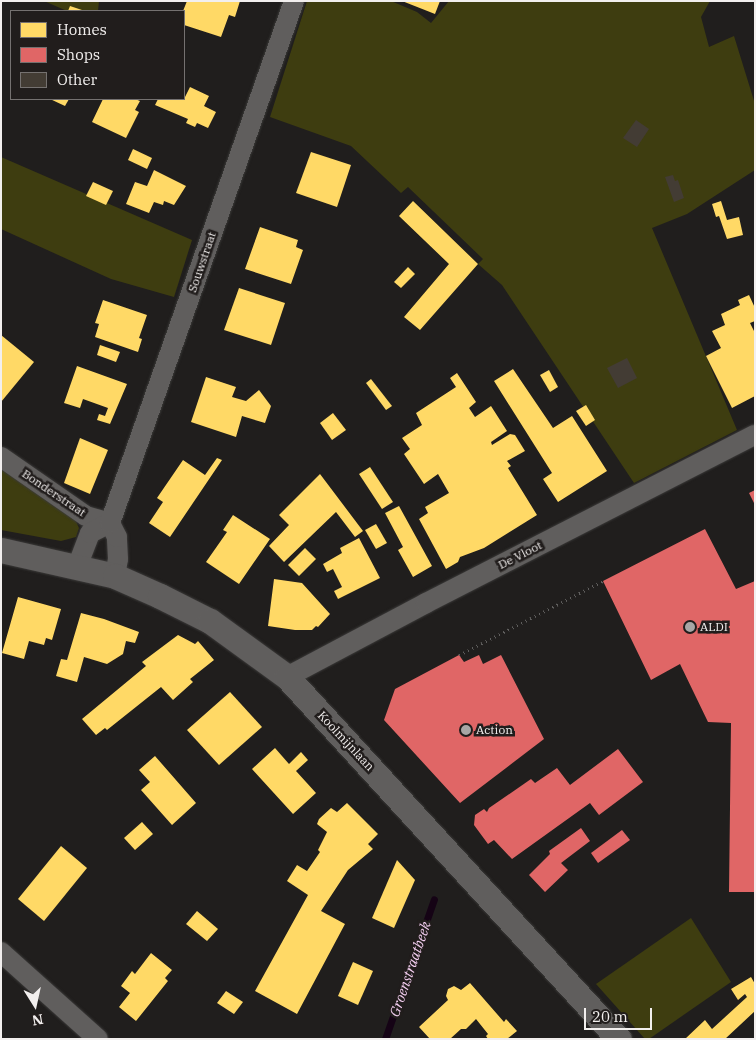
<!DOCTYPE html>
<style>
body{margin:0}
#map{position:relative;width:756px;height:1040px;overflow:hidden;background:#201e1d;font-family:"IBM Plex Serif",serif}
div>[style]{position:absolute}
.green>*{inset:0;background:#3e3d10}
.homes>*{inset:0;background:#ffd966}
.shops>*{inset:0;background:#e06666}
.stream>*{height:7px;margin:-3.5px;padding:0 3.5px;transform-origin:3.5px;border-radius:3.5px;background:#150315}
.building>*{inset:0;background:#433c34}
.path>*{height:3px;margin-top:-1.5px;transform-origin:0;background:repeating-linear-gradient(90deg,#5f5e5d 0 1px,transparent 0 5px)}
.roads{filter:drop-shadow(0 0 1px #3b3a39) drop-shadow(0 0 1px #3b3a39)}
.minor>*{height:20px;margin:-10px;padding:0 10px;transform-origin:10px;border-radius:10px;background:#605e5d}
.tertiary>*{height:25px;margin:-12.5px;padding:0 12.5px;transform-origin:12.5px;border-radius:12.5px;background:#605e5d}
.dots>*{width:14px;height:14px;translate:-50% -50%;box-sizing:border-box;border:2px solid #211d1c;border-radius:50%}
span{translate:-50% -50%;white-space:nowrap;text-align:center;line-height:1.15;-webkit-text-stroke:5px #211d1c;paint-order:stroke}
.street-label{font-size:12px;color:#f2efee}
.poi-label{font-size:12px;color:#f2efee}
.left{translate:0 -50%;text-align:left}
.water-label{font-size:14px;color:#f4cff1;font-style:italic}
.frame{position:absolute;inset:0;border:2px solid #f2efee;pointer-events:none}
.legend{position:absolute;left:10px;top:10px;width:175px;height:90px;box-sizing:border-box;background:#211d1c;border:1px solid #757170;margin:0;padding:6px 9px;list-style:none;font-size:15px;color:#f2efee}
.legend li{display:flex;align-items:center;gap:10px;height:25px}
.legend b{width:25px;border:1px solid #757170}
.north{position:absolute;left:10px;top:980px;width:50px;height:50px;-webkit-text-stroke:4px #211d1c;paint-order:stroke;rotate:170deg;font-size:14px;font-weight:700;line-height:20px;text-align:center;color:#f2efee}
.north::after{content:'';display:block;margin:auto;width:18px;height:22px;background:#f2efee;clip-path:polygon(50% 0,100% 100%,50% 72%,0 100%)}
.scale{position:absolute;left:584px;top:1008px;width:68px;height:22px;box-sizing:border-box;border:2px solid #f2efee;border-top:0;padding-left:6px;font-size:15px;line-height:18px;white-space:nowrap;color:#f2efee;-webkit-text-stroke:4px #211d1c;paint-order:stroke}
</style>
<div id="map">
<div class="green">
<div style="clip-path:polygon(44px 1px,99px 1px,98px 11px,67px 11px)"></div>
<div style="clip-path:polygon(307px 1px,391px 1px,417px 12px,431px 23px,449px 1px,710px 1px,701px 17px,709px 47px,734px 36px,755px 104px,755px 170px,687px 214px,652px 228px,737px 430px,634px 483px,502px 285px,478px 264px,483px 259px,408px 187px,401px 193px,351px 146px,270px 117px)"></div>
<div style="clip-path:polygon(1px 157px,192px 240px,174px 297px,111px 279px,1px 229px)"></div>
<div style="clip-path:polygon(1px 467px,74px 517px,79px 528px,76px 537px,61px 541px,1px 530px)"></div>
<div style="clip-path:polygon(691px 918px,731px 982px,649px 1039px,645px 1039px,596px 984px)"></div>
</div>
<div class="homes">
<div style="clip-path:polygon(187px 1px,240px 1px,235px 17px,229px 15px,221px 37px,184px 25px,183px 11px)"></div>
<div style="clip-path:polygon(402px 1px,440px 1px,435px 14px)"></div>
<div style="clip-path:polygon(70px 6px,85px 11px,68px 11px)"></div>
<div style="clip-path:polygon(190px 87px,209px 96px,204px 106px,216px 112px,208px 128px,197px 123px,195px 127px,186px 123px,188px 119px,155px 105px,158px 99px,184px 99px)"></div>
<div style="clip-path:polygon(50px 99px,69px 99px,65px 106px)"></div>
<div style="clip-path:polygon(103px 99px,135px 99px,140px 101px,135px 110px,139px 112px,126px 138px,92px 122px)"></div>
<div style="clip-path:polygon(133px 149px,152px 158px,147px 169px,128px 160px)"></div>
<div style="clip-path:polygon(311px 152px,351px 165px,337px 207px,296px 193px)"></div>
<div style="clip-path:polygon(154px 170px,186px 186px,174px 205px,164px 201px,163px 205px,154px 202px,149px 213px,126px 204px,135px 182px,147px 186px)"></div>
<div style="clip-path:polygon(93px 182px,113px 191px,106px 205px,86px 196px)"></div>
<div style="clip-path:polygon(413px 201px,478px 264px,420px 330px,404px 317px,449px 264px,399px 216px)"></div>
<div style="clip-path:polygon(721px 201px,727px 220px,739px 217px,743px 235px,727px 239px,719px 216px,716px 217px,712px 204px)"></div>
<div style="clip-path:polygon(260px 227px,298px 240px,296px 247px,303px 250px,291px 284px,245px 269px)"></div>
<div style="clip-path:polygon(408px 267px,415px 274px,401px 288px,394px 282px)"></div>
<div style="clip-path:polygon(239px 288px,285px 303px,271px 345px,224px 330px)"></div>
<div style="clip-path:polygon(749px 295px,755px 308px,755px 321px,750px 323px,755px 333px,755px 396px,732px 408px,706px 356px,721px 348px,712px 331px,725px 325px,721px 314px,740px 305px,738px 300px)"></div>
<div style="clip-path:polygon(103px 300px,147px 315px,139px 338px,142px 339px,138px 352px,95px 337px,99px 324px,95px 323px)"></div>
<div style="clip-path:polygon(1px 335px,34px 362px,1px 402px)"></div>
<div style="clip-path:polygon(100px 345px,120px 352px,116px 362px,97px 355px)"></div>
<div style="clip-path:polygon(77px 366px,127px 384px,110px 424px,97px 420px,99px 414px,105px 416px,108px 408px,83px 399px,80px 408px,64px 403px)"></div>
<div style="clip-path:polygon(513px 369px,553px 428px,572px 416px,607px 471px,558px 502px,543px 479px,552px 473px,494px 381px)"></div>
<div style="clip-path:polygon(549px 370px,558px 387px,550px 392px,540px 375px)"></div>
<div style="clip-path:polygon(457px 373px,476px 402px,469px 408px,475px 417px,491px 406px,507px 431px,491px 442px,492px 445px,510px 434px,515px 435px,525px 451px,507px 461px,511px 466px,508px 468px,537px 515px,484px 548px,460px 557px,458px 562px,446px 569px,419px 519px,428px 513px,425px 507px,449px 493px,438px 474px,424px 484px,404px 454px,410px 449px,402px 438px,422px 425px,416px 413px,456px 387px,450px 378px)"></div>
<div style="clip-path:polygon(206px 377px,236px 387px,232px 397px,246px 401px,259px 390px,271px 406px,265px 423px,242px 416px,236px 437px,191px 422px)"></div>
<div style="clip-path:polygon(371px 379px,392px 406px,386px 410px,366px 383px)"></div>
<div style="clip-path:polygon(586px 405px,595px 420px,586px 426px,576px 411px)"></div>
<div style="clip-path:polygon(333px 413px,346px 430px,332px 440px,320px 423px)"></div>
<div style="clip-path:polygon(80px 438px,108px 450px,90px 494px,64px 483px)"></div>
<div style="clip-path:polygon(217px 458px,222px 460px,170px 537px,149px 523px,163px 502px,157px 498px,183px 460px,205px 475px)"></div>
<div style="clip-path:polygon(370px 467px,393px 502px,382px 509px,359px 474px)"></div>
<div style="clip-path:polygon(320px 474px,363px 531px,355px 537px,336px 512px,284px 562px,269px 546px,289px 525px,279px 515px)"></div>
<div style="clip-path:polygon(399px 506px,432px 566px,413px 577px,398px 550px,403px 547px,385px 513px)"></div>
<div style="clip-path:polygon(233px 515px,270px 539px,239px 584px,206px 562px,227px 532px,223px 530px)"></div>
<div style="clip-path:polygon(376px 524px,387px 543px,376px 549px,365px 530px)"></div>
<div style="clip-path:polygon(359px 538px,380px 578px,338px 599px,334px 591px,342px 587px,333px 569px,327px 572px,323px 564px,342px 553px,340px 548px)"></div>
<div style="clip-path:polygon(305px 548px,316px 559px,299px 576px,288px 565px)"></div>
<div style="clip-path:polygon(274px 579px,302px 583px,330px 614px,318px 627px,316px 626px,312px 630px,295px 630px,268px 626px)"></div>
<div style="clip-path:polygon(18px 597px,61px 609px,52px 640px,46px 638px,44px 645px,29px 641px,24px 659px,2px 653px)"></div>
<div style="clip-path:polygon(81px 613px,104px 619px,139px 632px,135px 643px,126px 641px,123px 654px,107px 664px,84px 657px,77px 682px,56px 676px,61px 659px,67px 660px)"></div>
<div style="clip-path:polygon(178px 635px,195px 644px,198px 641px,214px 660px,190px 679px,193px 682px,173px 700px,161px 687px,107px 730px,105px 728px,96px 735px,82px 719px,146px 666px,142px 662px)"></div>
<div style="clip-path:polygon(230px 692px,262px 727px,219px 765px,187px 730px)"></div>
<div style="clip-path:polygon(275px 748px,289px 764px,301px 752px,308px 760px,296px 771px,316px 793px,293px 814px,252px 769px)"></div>
<div style="clip-path:polygon(155px 756px,196px 803px,172px 825px,141px 790px,150px 782px,139px 770px)"></div>
<div style="clip-path:polygon(347px 803px,378px 834px,368px 844px,373px 849px,348px 870px,321px 911px,345px 924px,297px 1014px,255px 991px,308px 895px,287px 881px,297px 865px,307px 871px,320px 852px,318px 850px,327px 832px,317px 824px,319px 819px,331px 808px,337px 812px)"></div>
<div style="clip-path:polygon(142px 822px,153px 834px,135px 850px,124px 838px)"></div>
<div style="clip-path:polygon(61px 846px,87px 868px,44px 921px,18px 899px)"></div>
<div style="clip-path:polygon(397px 860px,415px 880px,394px 928px,372px 918px)"></div>
<div style="clip-path:polygon(197px 911px,218px 929px,207px 941px,186px 924px)"></div>
<div style="clip-path:polygon(151px 953px,172px 970px,165px 978px,168px 981px,136px 1021px,119px 1007px,130px 993px,121px 986px,132px 971px,135px 974px)"></div>
<div style="clip-path:polygon(353px 962px,373px 971px,358px 1005px,338px 996px)"></div>
<div style="clip-path:polygon(751px 977px,755px 984px,755px 1011px,725px 1039px,685px 1039px,705px 1020px,712px 1029px,747px 997px,745px 994px,738px 1000px,731px 989px)"></div>
<div style="clip-path:polygon(470px 983px,504px 1022px,506px 1019px,517px 1031px,507px 1039px,488px 1039px,486px 1036px,488px 1034px,476px 1019px,466px 1029px,461px 1029px,450px 1039px,430px 1039px,419px 1027px,448px 1000px,446px 996px,448px 989px,454px 986px,461px 990px)"></div>
<div style="clip-path:polygon(226px 991px,243px 1002px,234px 1014px,217px 1003px)"></div>
</div>
<div class="shops">
<div style="clip-path:polygon(755px 490px,755px 505px,749px 493px)"></div>
<div style="clip-path:polygon(705px 529px,736px 589px,755px 581px,755px 892px,729px 892px,731px 723px,708px 722px,680px 664px,651px 680px,603px 581px)"></div>
<div style="clip-path:polygon(459px 655px,464px 662px,479px 655px,483px 664px,501px 655px,544px 739px,460px 803px,384px 720px,395px 689px)"></div>
<div style="clip-path:polygon(618px 749px,643px 782px,599px 815px,590px 803px,512px 859px,494px 840px,488px 844px,474px 825px,475px 815px,484px 809px,487px 812px,489px 808px,531px 779px,535px 783px,557px 768px,570px 785px)"></div>
<div style="clip-path:polygon(581px 828px,590px 841px,561px 863px,568px 870px,545px 892px,529px 875px,550px 854px,549px 851px)"></div>
<div style="clip-path:polygon(622px 830px,630px 840px,598px 863px,591px 853px)"></div>
</div>
<div class="stream">
<div style="left:385px;top:1039px;width:148px;rotate:-70.7deg"></div>
</div>
<div class="building">
<div style="clip-path:polygon(636px 120px,649px 129px,637px 147px,623px 138px)"></div>
<div style="clip-path:polygon(673px 175px,675px 181px,678px 180px,684px 198px,674px 202px,665px 177px)"></div>
<div style="clip-path:polygon(627px 358px,637px 378px,618px 388px,607px 368px)"></div>
</div>
<div class="path">
<div style="left:459px;top:655px;width:162px;rotate:-27.2deg"></div>
</div>
<div class="roads">
<div class="minor">
<div style="left:1px;top:457px;width:103px;rotate:34.8deg"></div>
<div style="left:86px;top:516px;width:25px;rotate:16deg"></div>
<div style="left:77px;top:567px;width:36px;rotate:-69deg"></div>
<div style="left:90px;top:533px;width:22px;rotate:-27deg"></div>
<div style="left:115px;top:576px;width:17px;rotate:-80deg"></div>
<div style="left:118px;top:559px;width:22px;rotate:-93deg"></div>
<div style="left:117px;top:537px;width:16px;rotate:-117deg"></div>
<div style="left:110px;top:523px;width:553px;rotate:-70.58deg"></div>
<div style="left:287px;top:677px;width:157px;rotate:-28deg"></div>
<div style="left:426px;top:603px;width:369px;rotate:-27.1deg"></div>
<div style="left:1px;top:952px;width:130px;rotate:41.9deg"></div>
</div>
<div class="tertiary">
<div style="left:1px;top:550px;width:117px;rotate:12.8deg"></div>
<div style="left:115px;top:576px;width:49px;rotate:24deg"></div>
<div style="left:160px;top:596px;width:56px;rotate:26.6deg"></div>
<div style="left:210px;top:621px;width:95px;rotate:36deg"></div>
<div style="left:287px;top:677px;width:491px;rotate:47.5deg"></div>
</div>
</div>
<div class="dots">
<div style="left:690px;top:627px;background:#a8a6a5"></div>
<div style="left:466px;top:730px;background:#a8a6a5"></div>
</div>
<div class="street-label">
<span style="left:202px;top:262px;rotate:-71deg">Souwstraat</span>
<span style="left:54px;top:493px;rotate:34deg">Bonderstraat</span>
<span style="left:520px;top:555px;rotate:-27deg">De Vloot</span>
<span style="left:346px;top:741px;rotate:47deg">Koolmijnlaan</span>
</div>
<div class="poi-label">
<span class="left" style="left:700px;top:627px">ALDI</span>
<span class="left" style="left:476px;top:730px">Action</span>
</div>
<div class="water-label">
<span style="left:410px;top:969px;rotate:-71deg">Groenstraatbeek</span>
</div>
<div class="frame"></div>
<ul class="legend">
<li><b style="height:14px;background:#ffd966"></b>Homes</li>
<li><b style="height:14px;background:#e06666"></b>Shops</li>
<li><b style="height:14px;background:#433c34"></b>Other</li>
</ul>
<div class="north">N</div>
<div class="scale">20 m</div>
</div>
